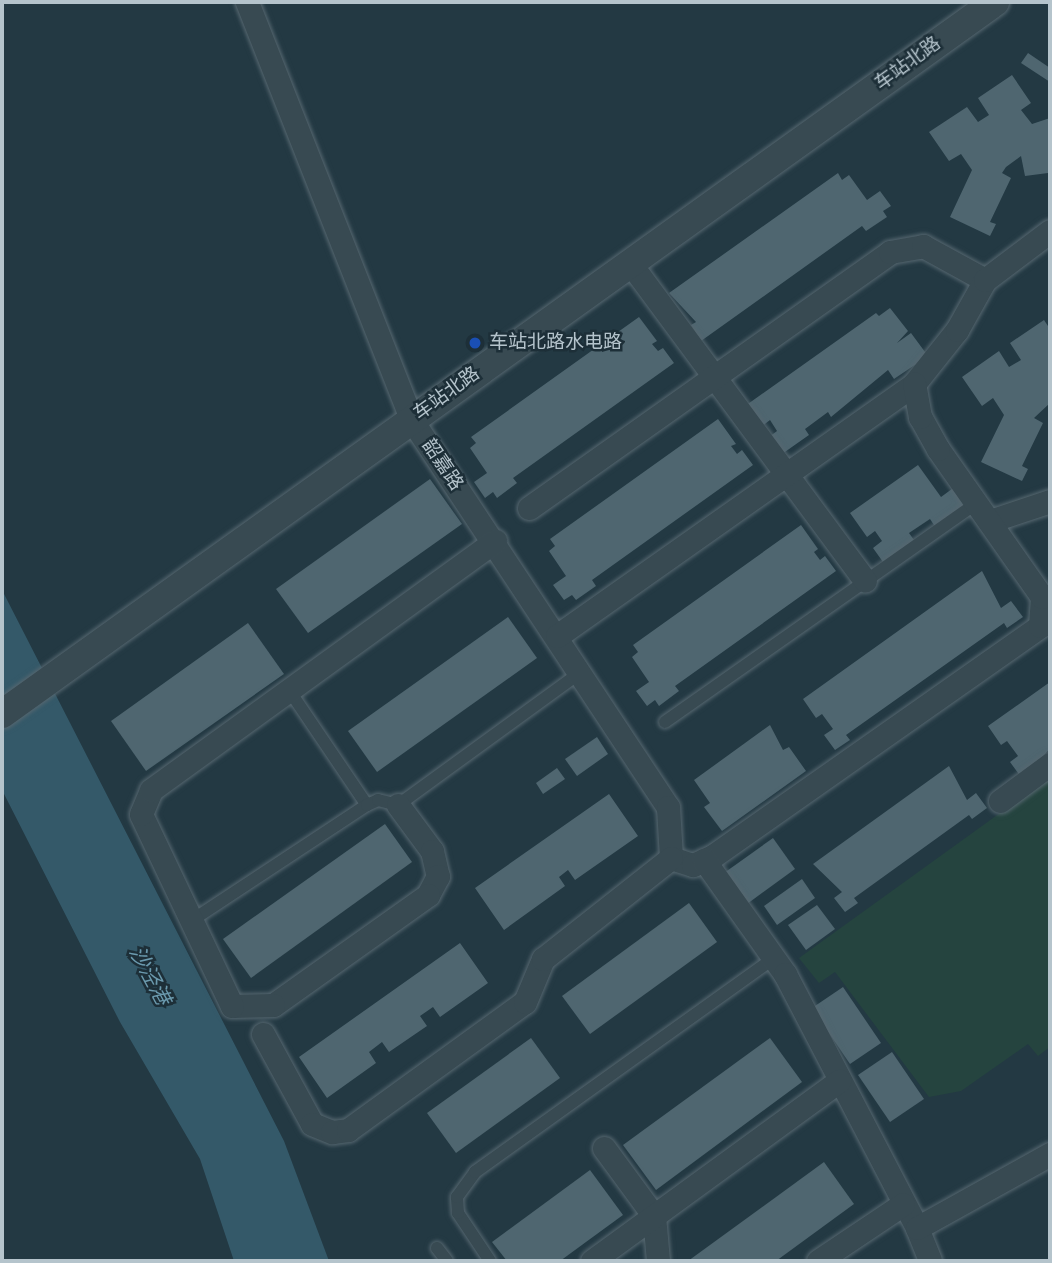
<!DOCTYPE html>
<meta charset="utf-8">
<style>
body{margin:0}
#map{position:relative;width:1052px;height:1263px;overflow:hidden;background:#233943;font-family:"Varela Round","Noto Sans SC",sans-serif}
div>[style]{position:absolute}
.green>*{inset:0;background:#25443f}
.water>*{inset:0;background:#345969}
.building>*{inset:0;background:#4f6670}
.roads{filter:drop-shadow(0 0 2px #566770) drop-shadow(0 0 2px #566770)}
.service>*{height:12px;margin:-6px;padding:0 6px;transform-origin:6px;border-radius:6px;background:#384a52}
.minor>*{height:23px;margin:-11.5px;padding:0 11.5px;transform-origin:11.5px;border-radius:11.5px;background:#384a52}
.tertiary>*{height:28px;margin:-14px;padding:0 14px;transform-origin:14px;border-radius:14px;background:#384a52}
.dots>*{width:19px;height:19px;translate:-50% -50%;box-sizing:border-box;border:4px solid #1d2f38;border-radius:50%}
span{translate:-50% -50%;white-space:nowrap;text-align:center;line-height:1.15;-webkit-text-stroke:5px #1d2f38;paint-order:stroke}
.street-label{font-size:19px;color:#b5c4cc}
.poi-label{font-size:19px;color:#b5c4cc}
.left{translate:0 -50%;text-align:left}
.water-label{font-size:21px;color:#6b9aae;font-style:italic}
.frame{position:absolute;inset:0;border:4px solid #b5c4cc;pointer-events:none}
</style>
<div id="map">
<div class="green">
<div style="clip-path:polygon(1050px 777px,1050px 1047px,1038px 1056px,1028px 1044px,961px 1091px,929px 1097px,835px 972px,819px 983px,799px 958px)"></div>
</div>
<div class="water">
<div style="clip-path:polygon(2px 590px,284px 1141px,329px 1261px,234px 1261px,200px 1159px,120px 1022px,2px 790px)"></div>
</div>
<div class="building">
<div style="clip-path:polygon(1028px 53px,1050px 68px,1050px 82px,1021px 63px)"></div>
<div style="clip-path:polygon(1012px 75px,1031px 103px,1021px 110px,1032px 124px,1050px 118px,1050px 164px,1048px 173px,1025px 176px,1021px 156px,1006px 167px,1002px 173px,1011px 178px,990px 222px,996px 224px,990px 236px,950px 217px,972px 170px,961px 154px,949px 161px,929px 132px,967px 107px,978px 122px,989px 115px,978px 98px)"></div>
<div style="clip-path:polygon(838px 173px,842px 180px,849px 175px,867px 200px,880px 191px,891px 206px,883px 211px,887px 217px,866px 231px,862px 226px,701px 341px,691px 325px,696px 322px,669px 293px)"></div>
<div style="clip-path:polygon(890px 308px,908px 331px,897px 343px,911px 333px,928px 356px,894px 379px,888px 370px,831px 417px,828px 412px,805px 429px,809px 435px,782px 454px,769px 437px,777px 431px,770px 420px,761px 427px,745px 406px,876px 313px,879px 316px)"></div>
<div style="clip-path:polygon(639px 317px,657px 341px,652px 344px,658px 351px,663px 348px,674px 363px,513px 478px,517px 483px,497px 498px,493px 492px,485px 498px,474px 482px,487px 473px,470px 448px,476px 443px,471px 437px)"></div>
<div style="clip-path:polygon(1044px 320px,1050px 329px,1050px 403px,1034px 418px,1043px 423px,1022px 466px,1028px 469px,1022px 481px,981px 462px,1004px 415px,993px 398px,982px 406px,962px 377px,999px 351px,1009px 367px,1021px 360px,1010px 343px)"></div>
<div style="clip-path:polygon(718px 419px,736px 444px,731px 446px,737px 454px,742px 450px,753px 465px,592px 580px,596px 586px,576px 600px,572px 595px,564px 600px,553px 585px,566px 576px,549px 551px,555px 546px,550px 539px)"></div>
<div style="clip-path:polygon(918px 465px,941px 497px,956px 486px,969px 504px,936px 528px,930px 519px,909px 533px,914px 540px,883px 562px,873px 548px,882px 541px,875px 531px,867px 537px,850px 513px)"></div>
<div style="clip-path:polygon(430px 479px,462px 524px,308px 633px,276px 589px)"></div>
<div style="clip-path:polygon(801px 525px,818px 549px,814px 552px,820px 560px,825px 556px,836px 571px,675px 686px,679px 691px,659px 706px,655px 700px,647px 706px,636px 691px,649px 682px,632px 657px,638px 652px,633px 645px)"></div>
<div style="clip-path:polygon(982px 571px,1001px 608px,1011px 601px,1023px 617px,1007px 628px,1004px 623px,846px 735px,850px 740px,835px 750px,824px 735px,833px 729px,822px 714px,816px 718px,803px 699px)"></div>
<div style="clip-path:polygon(508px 617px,537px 658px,377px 772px,348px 731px)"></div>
<div style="clip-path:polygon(248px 623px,284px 674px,146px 771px,111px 721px)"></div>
<div style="clip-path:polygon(1050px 682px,1050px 749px,1021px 777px,1010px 762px,1018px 756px,1007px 741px,1001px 745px,988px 726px)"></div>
<div style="clip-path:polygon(770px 725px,783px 750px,789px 747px,806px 771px,722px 831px,704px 807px,710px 803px,694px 780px)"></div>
<div style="clip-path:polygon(597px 737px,608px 754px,577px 776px,565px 759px)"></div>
<div style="clip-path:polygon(949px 766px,967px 800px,976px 793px,987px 808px,972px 819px,969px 815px,854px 898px,858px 903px,845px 912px,834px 898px,842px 892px,813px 864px)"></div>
<div style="clip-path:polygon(557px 768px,565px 779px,543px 794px,536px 783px)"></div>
<div style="clip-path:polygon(609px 794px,638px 836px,575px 880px,568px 870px,559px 877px,565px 886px,504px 930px,475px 888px)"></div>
<div style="clip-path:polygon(385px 824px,412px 862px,251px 978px,223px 939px)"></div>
<div style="clip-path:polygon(773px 838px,795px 869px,747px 904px,724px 873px)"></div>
<div style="clip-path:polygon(802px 879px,815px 898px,777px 925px,764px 906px)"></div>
<div style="clip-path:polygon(689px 903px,717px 942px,590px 1034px,562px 996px)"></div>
<div style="clip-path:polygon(817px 905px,835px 929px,806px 950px,788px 925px)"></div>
<div style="clip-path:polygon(460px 943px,488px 983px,440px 1017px,433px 1007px,420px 1016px,427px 1026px,389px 1052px,382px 1042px,369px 1052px,376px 1063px,327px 1098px,299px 1057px)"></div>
<div style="clip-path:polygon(843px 987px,881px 1043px,850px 1064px,812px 1008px)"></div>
<div style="clip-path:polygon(531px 1038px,560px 1078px,456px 1153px,427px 1113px)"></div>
<div style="clip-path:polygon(770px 1038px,802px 1082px,656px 1190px,623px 1145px)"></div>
<div style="clip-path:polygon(892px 1052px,924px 1099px,890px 1122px,858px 1075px)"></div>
<div style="clip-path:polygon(824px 1162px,854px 1204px,776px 1261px,688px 1261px)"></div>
<div style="clip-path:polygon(590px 1170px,623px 1215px,560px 1261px,507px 1261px,492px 1242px)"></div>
</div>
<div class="roads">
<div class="service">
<div style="left:289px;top:690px;width:139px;rotate:55.9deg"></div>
<div style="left:665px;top:722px;width:381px;rotate:-35.1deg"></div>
<div style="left:191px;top:921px;width:211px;rotate:-33.4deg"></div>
<div style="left:367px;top:805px;width:12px;rotate:-24deg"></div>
<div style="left:378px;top:800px;width:21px;rotate:14deg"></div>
<div style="left:398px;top:805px;width:225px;rotate:-36deg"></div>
<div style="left:437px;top:1248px;width:16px;rotate:52deg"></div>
<div style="left:490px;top:1261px;width:58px;rotate:-123.7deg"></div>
<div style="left:458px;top:1213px;width:16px;rotate:-94deg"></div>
<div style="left:457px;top:1197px;width:31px;rotate:-54deg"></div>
<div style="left:475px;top:1172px;width:368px;rotate:-35.6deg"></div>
</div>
<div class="minor">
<div style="left:247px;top:2px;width:448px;rotate:68.5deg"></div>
<div style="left:411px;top:419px;width:465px;rotate:56.5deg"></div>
<div style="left:668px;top:807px;width:51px;rotate:86.6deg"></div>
<div style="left:630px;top:263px;width:395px;rotate:53.5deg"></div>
<div style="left:529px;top:508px;width:443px;rotate:-35.3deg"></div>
<div style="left:890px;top:252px;width:34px;rotate:-10deg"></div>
<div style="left:923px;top:246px;width:71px;rotate:28.7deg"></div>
<div style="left:990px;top:521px;width:63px;rotate:-18.4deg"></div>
<div style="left:557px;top:636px;width:437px;rotate:-35.2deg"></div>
<div style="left:914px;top:384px;width:69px;rotate:-51.5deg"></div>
<div style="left:957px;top:330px;width:57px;rotate:-60.8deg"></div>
<div style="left:985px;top:280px;width:81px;rotate:-37deg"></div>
<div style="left:1000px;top:801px;width:62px;rotate:-36.5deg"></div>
<div style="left:398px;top:805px;width:57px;rotate:53.5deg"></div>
<div style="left:432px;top:851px;width:26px;rotate:77deg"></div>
<div style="left:438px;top:876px;width:21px;rotate:118deg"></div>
<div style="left:428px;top:895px;width:190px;rotate:144.6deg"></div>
<div style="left:273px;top:1005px;width:41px;rotate:178.6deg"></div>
<div style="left:232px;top:1006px;width:212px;rotate:-115.4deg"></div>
<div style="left:141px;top:814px;width:26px;rotate:-67deg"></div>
<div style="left:151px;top:790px;width:425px;rotate:-35.9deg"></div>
<div style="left:671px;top:858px;width:23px;rotate:18deg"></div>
<div style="left:693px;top:865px;width:22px;rotate:-24deg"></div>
<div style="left:713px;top:856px;width:400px;rotate:-35.1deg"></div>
<div style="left:1040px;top:626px;width:29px;rotate:-86deg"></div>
<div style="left:1042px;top:597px;width:181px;rotate:-125.1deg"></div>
<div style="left:938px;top:449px;width:37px;rotate:-119deg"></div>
<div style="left:920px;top:417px;width:34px;rotate:-100deg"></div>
<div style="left:704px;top:860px;width:140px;rotate:54.6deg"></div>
<div style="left:785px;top:974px;width:286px;rotate:62.5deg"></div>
<div style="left:917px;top:1228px;width:35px;rotate:68deg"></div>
<div style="left:263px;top:1034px;width:102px;rotate:61.4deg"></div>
<div style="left:312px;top:1124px;width:22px;rotate:22deg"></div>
<div style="left:332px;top:1132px;width:16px;rotate:-7deg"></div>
<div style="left:348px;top:1130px;width:218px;rotate:-35.9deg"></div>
<div style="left:525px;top:1002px;width:47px;rotate:-67.3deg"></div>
<div style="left:543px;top:959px;width:163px;rotate:-38.3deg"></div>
<div style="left:604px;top:1148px;width:84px;rotate:53.7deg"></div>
<div style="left:654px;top:1216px;width:45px;rotate:84.9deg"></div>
<div style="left:917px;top:1228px;width:152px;rotate:-29.1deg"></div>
<div style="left:592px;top:1261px;width:306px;rotate:-36.1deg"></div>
<div style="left:818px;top:1261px;width:102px;rotate:-33.8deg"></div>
</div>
<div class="tertiary">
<div style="left:2px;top:714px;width:1222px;rotate:-35.64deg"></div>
</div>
</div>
<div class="dots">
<div style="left:475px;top:343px;background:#1a4fb4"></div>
</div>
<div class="street-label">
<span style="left:908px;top:64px;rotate:-36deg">车站北路</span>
<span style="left:447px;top:394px;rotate:-36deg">车站北路</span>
<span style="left:442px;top:465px;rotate:56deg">韶嘉路</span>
</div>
<div class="poi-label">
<span class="left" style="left:489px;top:343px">车站北路水电路</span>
</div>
<div class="water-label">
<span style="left:149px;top:976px;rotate:62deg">沙泾港</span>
</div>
<div class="frame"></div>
</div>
